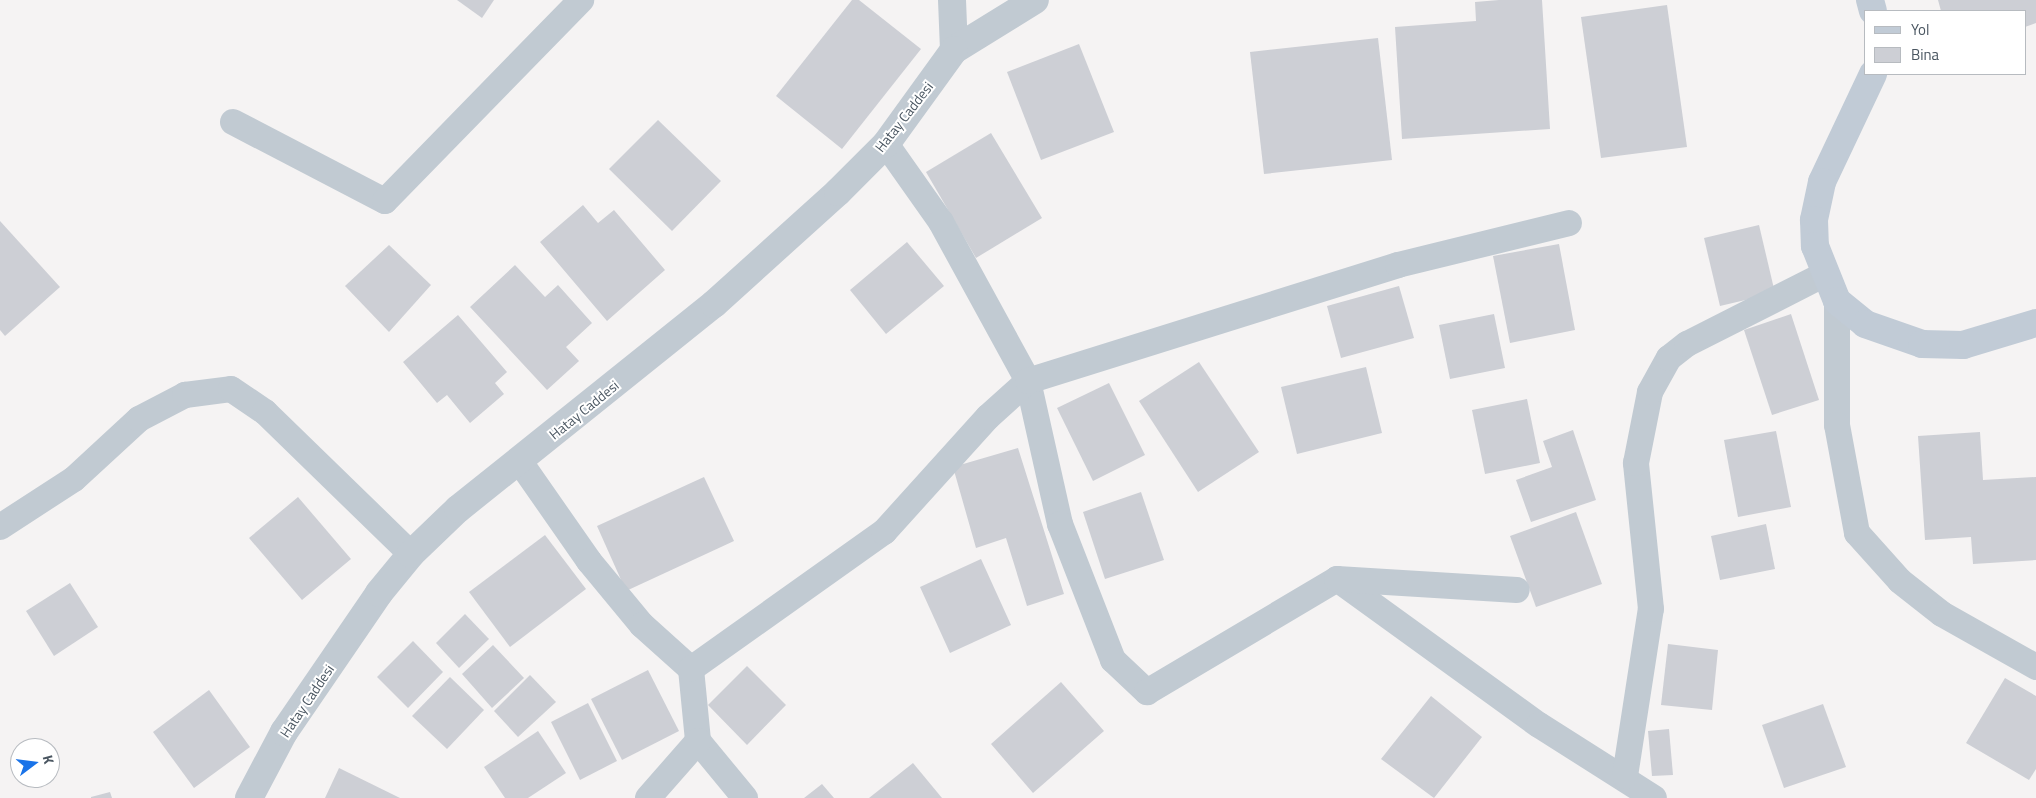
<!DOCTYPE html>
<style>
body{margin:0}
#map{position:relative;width:2036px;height:798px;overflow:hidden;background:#f5f3f3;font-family:"Titillium Web",sans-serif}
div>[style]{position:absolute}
.building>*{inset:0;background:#cdcfd5}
.minor>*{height:26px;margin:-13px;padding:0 13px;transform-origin:13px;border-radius:13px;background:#c1cad2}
.tertiary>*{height:28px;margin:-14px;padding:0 14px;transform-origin:14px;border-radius:14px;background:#c1cad2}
.secondary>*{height:28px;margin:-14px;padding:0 14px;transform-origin:14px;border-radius:14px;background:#c1cbd6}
span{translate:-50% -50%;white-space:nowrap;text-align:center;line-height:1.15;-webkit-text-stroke:4px #fff;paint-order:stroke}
.street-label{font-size:14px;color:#4a5661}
.legend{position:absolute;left:1864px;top:10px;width:162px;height:65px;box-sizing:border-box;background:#fff;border:1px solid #b7bbc0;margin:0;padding:6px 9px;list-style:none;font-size:15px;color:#4a5661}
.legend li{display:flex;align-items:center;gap:10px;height:25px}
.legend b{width:25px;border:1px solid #b7bbc0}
.north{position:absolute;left:10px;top:738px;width:50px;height:50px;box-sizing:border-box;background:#fff;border:1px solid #b7bbc0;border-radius:50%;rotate:75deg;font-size:14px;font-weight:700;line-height:20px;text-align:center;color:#4a5661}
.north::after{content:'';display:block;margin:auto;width:18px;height:22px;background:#1a73e8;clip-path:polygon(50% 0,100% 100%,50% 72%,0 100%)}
</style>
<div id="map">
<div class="building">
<div style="clip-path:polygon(457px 0,494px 0,482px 18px)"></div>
<div style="clip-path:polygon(852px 0,859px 0,921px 49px,842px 149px,776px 96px)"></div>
<div style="clip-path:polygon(1499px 0,1542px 0,1550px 129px,1402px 139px,1395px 27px,1476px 21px,1475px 2px)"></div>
<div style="clip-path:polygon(1938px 0,2036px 0,2036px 23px,2025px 27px,2025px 11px,1941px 11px)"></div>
<div style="clip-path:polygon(1667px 5px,1687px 147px,1601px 158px,1581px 17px)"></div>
<div style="clip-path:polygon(1378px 38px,1392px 160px,1264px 174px,1250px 52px)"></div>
<div style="clip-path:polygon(1079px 44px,1114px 132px,1041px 160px,1007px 72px)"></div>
<div style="clip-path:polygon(658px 120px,721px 181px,672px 231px,609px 169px)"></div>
<div style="clip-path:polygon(991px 133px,1042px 218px,976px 258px,926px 172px)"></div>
<div style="clip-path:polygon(583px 205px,598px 223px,614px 210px,665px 270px,607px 321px,540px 242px)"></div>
<div style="clip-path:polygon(0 221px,60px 287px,5px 336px,0 330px)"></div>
<div style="clip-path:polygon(1759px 225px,1775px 293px,1720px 306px,1704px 238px)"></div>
<div style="clip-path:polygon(907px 242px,944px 286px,886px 334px,850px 290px)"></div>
<div style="clip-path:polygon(1559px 244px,1575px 330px,1510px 343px,1493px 256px)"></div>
<div style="clip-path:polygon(389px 245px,431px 285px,389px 332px,345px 286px)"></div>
<div style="clip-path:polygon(515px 265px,545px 297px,558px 285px,592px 323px,566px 347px,579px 361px,547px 390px,470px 307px)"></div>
<div style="clip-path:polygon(1399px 286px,1414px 338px,1341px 358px,1327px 306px)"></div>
<div style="clip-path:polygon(1494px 314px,1505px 368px,1450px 379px,1439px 325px)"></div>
<div style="clip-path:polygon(1791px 314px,1819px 400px,1772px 415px,1744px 330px)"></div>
<div style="clip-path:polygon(458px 315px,507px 372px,495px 383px,504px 394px,470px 423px,447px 395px,437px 403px,403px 362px)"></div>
<div style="clip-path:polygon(1199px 362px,1259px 452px,1198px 492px,1139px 401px)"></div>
<div style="clip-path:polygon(1366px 367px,1382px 433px,1297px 454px,1281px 387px)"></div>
<div style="clip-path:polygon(1109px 383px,1145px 455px,1093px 481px,1057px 408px)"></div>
<div style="clip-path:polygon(1527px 399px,1540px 463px,1485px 474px,1472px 410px)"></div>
<div style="clip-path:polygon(1573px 430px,1596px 500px,1531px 522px,1516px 480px,1552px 467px,1543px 441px)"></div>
<div style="clip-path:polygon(1776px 431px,1791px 507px,1738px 517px,1724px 440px)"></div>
<div style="clip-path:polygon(1980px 432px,1983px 480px,2036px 477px,2036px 560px,1973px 564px,1971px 537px,1925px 540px,1918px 436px)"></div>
<div style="clip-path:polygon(1018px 448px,1064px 594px,1027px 606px,1006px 538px,976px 548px,953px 467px)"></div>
<div style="clip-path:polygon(704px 477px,734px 541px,626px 591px,597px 526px)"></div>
<div style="clip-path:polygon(1141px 492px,1164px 560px,1105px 579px,1083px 512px)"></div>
<div style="clip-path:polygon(298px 497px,351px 559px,302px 600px,249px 538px)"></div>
<div style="clip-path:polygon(1576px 512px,1602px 584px,1536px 607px,1510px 536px)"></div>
<div style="clip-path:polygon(1766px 524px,1775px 569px,1720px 580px,1711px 536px)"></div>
<div style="clip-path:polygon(545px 535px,586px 589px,510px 647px,469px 592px)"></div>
<div style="clip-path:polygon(981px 559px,1011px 625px,950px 653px,920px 587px)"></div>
<div style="clip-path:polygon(70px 583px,98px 627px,54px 656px,26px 611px)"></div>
<div style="clip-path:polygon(465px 614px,489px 639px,459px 668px,436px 643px)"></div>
<div style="clip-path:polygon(413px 641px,443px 672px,408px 708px,377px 677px)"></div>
<div style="clip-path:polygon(1668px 644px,1718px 650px,1712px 710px,1661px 705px)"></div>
<div style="clip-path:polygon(493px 645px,524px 678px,492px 708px,462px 674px)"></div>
<div style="clip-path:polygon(747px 666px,786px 705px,747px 745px,708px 705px)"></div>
<div style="clip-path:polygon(648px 670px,679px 731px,622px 760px,591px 699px)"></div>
<div style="clip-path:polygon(530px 675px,556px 702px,518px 737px,494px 711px)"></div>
<div style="clip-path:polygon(450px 677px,484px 710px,447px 749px,412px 716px)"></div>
<div style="clip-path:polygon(2005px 678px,2036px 696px,2036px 769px,2029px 780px,1966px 743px)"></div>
<div style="clip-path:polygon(1061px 682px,1104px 731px,1033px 793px,991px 744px)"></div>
<div style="clip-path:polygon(209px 690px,250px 747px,194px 788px,153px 732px)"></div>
<div style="clip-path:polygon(1431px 696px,1482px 737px,1434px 798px,1381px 759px)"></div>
<div style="clip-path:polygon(588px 703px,617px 761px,580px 780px,551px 722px)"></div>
<div style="clip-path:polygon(1823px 704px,1846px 767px,1784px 788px,1762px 725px)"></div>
<div style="clip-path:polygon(1669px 729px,1673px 775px,1652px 776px,1648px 731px)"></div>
<div style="clip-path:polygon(538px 731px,566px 773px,528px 798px,505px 798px,484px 767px)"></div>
<div style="clip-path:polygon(913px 763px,942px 798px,869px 798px)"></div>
<div style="clip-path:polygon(339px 768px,400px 798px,325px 798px)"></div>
<div style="clip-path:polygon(822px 784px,834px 798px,804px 798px)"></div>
<div style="clip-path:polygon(110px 792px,112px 798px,91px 798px,91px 797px)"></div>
</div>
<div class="minor">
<div style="left:233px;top:122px;width:171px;rotate:27.5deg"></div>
<div style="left:385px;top:201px;width:281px;rotate:-45.7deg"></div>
<div style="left:886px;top:144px;width:95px;rotate:54.8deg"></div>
<div style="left:941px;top:222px;width:181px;rotate:61.3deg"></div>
<div style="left:1028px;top:381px;width:147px;rotate:77.4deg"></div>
<div style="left:1060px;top:524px;width:146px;rotate:68.7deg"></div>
<div style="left:1113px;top:660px;width:47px;rotate:43.3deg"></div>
<div style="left:1147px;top:692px;width:221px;rotate:-30.7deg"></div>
<div style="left:1337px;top:579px;width:249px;rotate:35.9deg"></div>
<div style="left:1539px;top:725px;width:136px;rotate:32.4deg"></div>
<div style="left:1837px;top:301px;width:124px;rotate:90deg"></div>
<div style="left:1837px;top:425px;width:110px;rotate:79.5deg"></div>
<div style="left:1857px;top:533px;width:64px;rotate:48.1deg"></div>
<div style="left:1900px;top:581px;width:53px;rotate:38.2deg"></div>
<div style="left:1942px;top:614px;width:108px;rotate:29.4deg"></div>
<div style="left:520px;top:462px;width:121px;rotate:55.1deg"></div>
<div style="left:589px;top:561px;width:83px;rotate:50.4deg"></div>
<div style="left:642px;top:625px;width:66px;rotate:41.9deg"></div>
<div style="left:691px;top:669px;width:72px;rotate:84.4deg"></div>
<div style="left:698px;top:741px;width:74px;rotate:50.5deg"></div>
<div style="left:0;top:527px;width:88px;rotate:-33deg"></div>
<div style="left:74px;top:479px;width:88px;rotate:-42.7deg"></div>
<div style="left:139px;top:419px;width:52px;rotate:-27.6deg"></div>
<div style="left:185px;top:395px;width:46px;rotate:-7.4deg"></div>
<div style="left:231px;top:389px;width:41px;rotate:34.1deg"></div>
<div style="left:265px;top:412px;width:204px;rotate:44.2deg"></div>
<div style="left:1337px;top:579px;width:180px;rotate:3.5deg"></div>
<div style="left:691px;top:669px;width:237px;rotate:-35.4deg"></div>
<div style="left:884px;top:532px;width:155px;rotate:-47.9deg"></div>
<div style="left:988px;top:417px;width:54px;rotate:-42deg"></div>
<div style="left:1028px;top:381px;width:388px;rotate:-17.4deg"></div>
<div style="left:1398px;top:265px;width:176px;rotate:-13.8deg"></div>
<div style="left:1625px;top:776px;width:169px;rotate:-81.2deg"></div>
<div style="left:1651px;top:609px;width:147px;rotate:-95.9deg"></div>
<div style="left:1636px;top:463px;width:72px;rotate:-78.8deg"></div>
<div style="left:1650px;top:392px;width:39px;rotate:-61deg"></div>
<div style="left:1669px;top:358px;width:23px;rotate:-38deg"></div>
<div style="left:1687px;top:344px;width:153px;rotate:-26.9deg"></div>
<div style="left:648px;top:798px;width:76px;rotate:-48.7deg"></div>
</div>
<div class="tertiary">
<div style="left:952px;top:0;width:50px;rotate:87.7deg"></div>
<div style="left:954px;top:50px;width:95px;rotate:-31.7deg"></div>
<div style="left:249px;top:798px;width:75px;rotate:-62.1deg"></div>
<div style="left:284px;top:732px;width:168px;rotate:-55.6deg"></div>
<div style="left:379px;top:593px;width:50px;rotate:-50.6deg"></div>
<div style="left:411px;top:554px;width:65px;rotate:-43.8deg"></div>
<div style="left:458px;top:509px;width:328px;rotate:-38.7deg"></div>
<div style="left:714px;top:304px;width:167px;rotate:-42.1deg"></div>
<div style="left:838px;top:192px;width:68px;rotate:-45deg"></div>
<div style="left:886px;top:144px;width:116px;rotate:-54.1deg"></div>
</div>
<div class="secondary">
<div style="left:1870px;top:0;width:11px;rotate:75deg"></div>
<div style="left:1873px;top:74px;width:119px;rotate:115.3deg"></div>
<div style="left:1822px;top:182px;width:39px;rotate:102deg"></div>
<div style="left:1814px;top:220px;width:26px;rotate:88deg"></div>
<div style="left:1815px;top:246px;width:59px;rotate:68.2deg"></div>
<div style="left:1837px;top:301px;width:36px;rotate:39deg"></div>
<div style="left:1865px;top:324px;width:60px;rotate:19.3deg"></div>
<div style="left:1922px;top:344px;width:41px;rotate:1.4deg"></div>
<div style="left:1963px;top:345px;width:76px;rotate:-16.8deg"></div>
</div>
<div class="street-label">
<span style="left:904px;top:117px;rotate:-52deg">Hatay Caddesi</span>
<span style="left:584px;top:410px;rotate:-39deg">Hatay Caddesi</span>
<span style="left:307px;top:701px;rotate:-56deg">Hatay Caddesi</span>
</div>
<ul class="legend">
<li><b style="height:6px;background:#c1cbd6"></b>Yol</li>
<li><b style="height:14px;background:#cdcfd5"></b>Bina</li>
</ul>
<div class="north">K</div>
</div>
